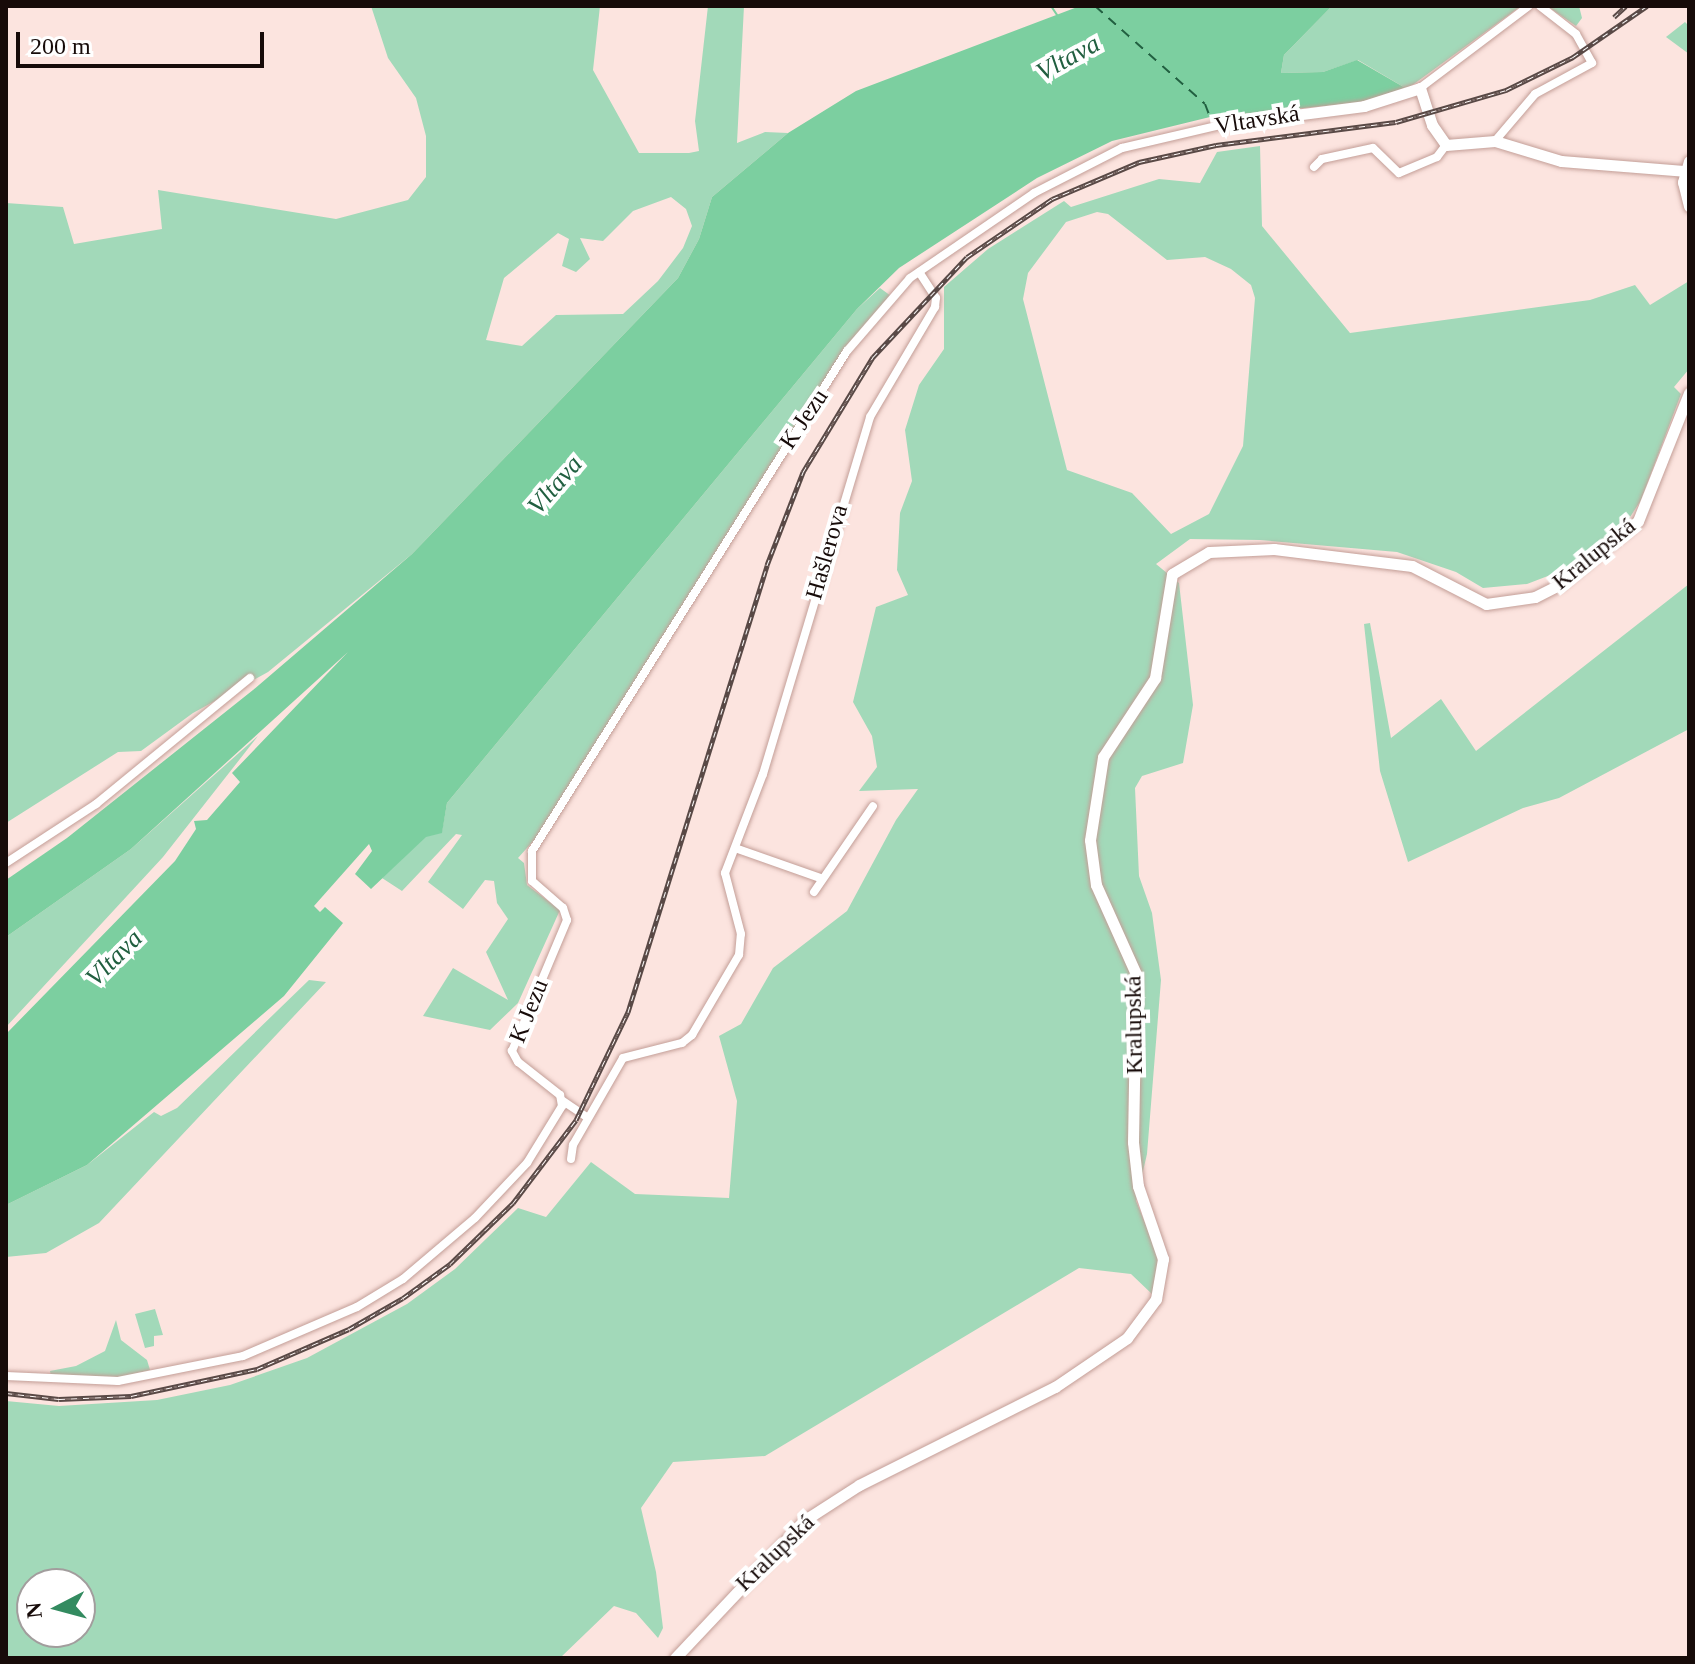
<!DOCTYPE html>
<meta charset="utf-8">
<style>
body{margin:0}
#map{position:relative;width:1695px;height:1664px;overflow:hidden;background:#fce4df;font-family:Georgia,serif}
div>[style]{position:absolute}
.green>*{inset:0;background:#a2d9b9}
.water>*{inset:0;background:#7ccfa0}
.stream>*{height:2px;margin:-1px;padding:0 1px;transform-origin:1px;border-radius:1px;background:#7ccfa0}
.ferry>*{height:2px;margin-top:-1px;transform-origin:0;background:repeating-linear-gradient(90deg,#215f40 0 10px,transparent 0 18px)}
.roads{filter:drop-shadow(0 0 2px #c39e97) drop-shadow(0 0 2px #c39e97)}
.street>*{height:8px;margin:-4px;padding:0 4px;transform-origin:4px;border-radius:4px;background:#fff}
.secondary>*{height:11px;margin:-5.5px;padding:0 5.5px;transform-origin:5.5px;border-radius:5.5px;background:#fff}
.rail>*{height:5px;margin-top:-2.5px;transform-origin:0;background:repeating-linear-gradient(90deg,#fff 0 6px,#594946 0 12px);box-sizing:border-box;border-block:2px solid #594946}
span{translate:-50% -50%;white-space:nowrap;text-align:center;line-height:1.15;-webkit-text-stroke:8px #fff;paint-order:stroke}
.street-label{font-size:24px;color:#170b09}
.water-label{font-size:26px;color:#215f40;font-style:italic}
.frame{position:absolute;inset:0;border:8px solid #170b09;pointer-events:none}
.north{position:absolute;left:16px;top:1568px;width:80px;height:80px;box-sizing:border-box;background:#fff;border:2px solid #a29d9d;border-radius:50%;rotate:264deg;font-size:22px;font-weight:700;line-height:32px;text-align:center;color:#170b09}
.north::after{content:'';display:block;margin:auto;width:28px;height:36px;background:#338b60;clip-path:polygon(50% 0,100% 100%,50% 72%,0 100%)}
.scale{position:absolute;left:16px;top:32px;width:248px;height:36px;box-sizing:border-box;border:4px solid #170b09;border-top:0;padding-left:10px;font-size:24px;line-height:28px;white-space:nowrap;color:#170b09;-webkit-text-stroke:6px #fff;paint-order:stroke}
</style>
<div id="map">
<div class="green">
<div style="clip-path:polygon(evenodd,371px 6px,600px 6px,593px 70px,639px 153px,689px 153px,699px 151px,695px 121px,708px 6px,744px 6px,737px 143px,765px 132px,788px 133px,712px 197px,699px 239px,678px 278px,412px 554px,268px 672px,193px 713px,141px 751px,118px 752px,6px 823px,6px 203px,63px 207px,74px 244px,162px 229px,158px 190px,336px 219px,408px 200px,426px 177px,426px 136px,416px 98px,388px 58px,371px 6px,671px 197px,686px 209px,692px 226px,683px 248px,658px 281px,623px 314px,556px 315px,522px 346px,486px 340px,504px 278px,558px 233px,569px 239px,562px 266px,576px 272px,590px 259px,580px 238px,603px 241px,633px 211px,671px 197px)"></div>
<div style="clip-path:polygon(1332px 6px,1521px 6px,1407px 89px,1358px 60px,1323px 72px,1281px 73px,1284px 55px)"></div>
<div style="clip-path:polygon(1547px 6px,1579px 6px,1582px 18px,1576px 26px)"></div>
<div style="clip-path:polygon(1685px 22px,1689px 26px,1689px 54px,1666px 37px)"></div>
<div style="clip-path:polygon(evenodd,1260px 146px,1262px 226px,1350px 333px,1590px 300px,1635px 285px,1650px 305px,1689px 281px,1689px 369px,1674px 387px,1681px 394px,1641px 500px,1625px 525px,1566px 569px,1527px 584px,1483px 588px,1456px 572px,1397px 552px,1260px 540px,1190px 539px,1156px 564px,1179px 583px,1193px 705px,1183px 763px,1142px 776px,1135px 788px,1139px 876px,1152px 913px,1161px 980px,1147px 1154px,1136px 1201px,1162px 1264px,1153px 1295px,1131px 1274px,1079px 1268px,765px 1456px,673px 1462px,641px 1508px,656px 1572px,663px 1628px,658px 1638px,636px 1613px,614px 1606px,560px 1658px,6px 1658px,6px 1401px,59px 1406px,157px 1400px,230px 1385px,307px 1358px,407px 1304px,455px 1269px,518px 1208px,546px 1217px,591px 1162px,635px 1194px,729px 1198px,737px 1101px,719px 1036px,741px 1024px,773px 968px,847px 911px,896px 820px,918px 789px,859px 791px,877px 767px,872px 736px,853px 702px,876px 607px,908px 595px,897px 570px,900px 513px,912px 481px,905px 430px,919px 385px,944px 349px,944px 287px,988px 249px,1064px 201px,1071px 207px,1159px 179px,1200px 183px,1217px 152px,1260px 146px,1097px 212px,1108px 214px,1167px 260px,1205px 257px,1231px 269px,1251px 285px,1255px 298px,1243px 446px,1209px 514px,1171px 534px,1132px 493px,1067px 470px,1023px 299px,1028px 273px,1066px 222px,1097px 212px,1260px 146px,32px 1584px,80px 1584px,80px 1632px,32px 1632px,32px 1584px)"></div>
<div style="clip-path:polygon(880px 288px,891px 296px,847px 351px,544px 829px,518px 858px,524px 863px,527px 885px,560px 910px,518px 1003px,490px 1030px,423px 1016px,453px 968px,508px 1000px,486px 952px,508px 919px,497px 903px,494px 881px,485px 880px,463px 909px,428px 882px,462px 835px,456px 834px,402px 891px,382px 878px,426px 836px,442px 831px,447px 803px,857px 309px)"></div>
<div style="clip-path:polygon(1689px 584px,1689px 729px,1559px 798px,1523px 808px,1408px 862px,1380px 771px,1364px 624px,1370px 623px,1391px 738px,1441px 699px,1476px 751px)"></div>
<div style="clip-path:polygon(258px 736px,163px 857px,6px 1027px,6px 937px,131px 849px)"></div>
<div style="clip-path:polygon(309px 980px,326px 982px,99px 1223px,46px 1253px,6px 1257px,6px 1205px,87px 1165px,154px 1112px,161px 1116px,177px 1108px)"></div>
<div style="clip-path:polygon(155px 1309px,163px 1335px,154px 1336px,154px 1346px,145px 1348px,135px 1314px)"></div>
<div style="clip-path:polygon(116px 1320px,121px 1340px,147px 1360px,150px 1370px,121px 1377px,51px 1376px,50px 1371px,76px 1366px,105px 1351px)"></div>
</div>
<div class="water">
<div style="clip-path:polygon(1080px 6px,1332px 6px,1284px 55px,1281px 73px,1323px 72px,1357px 60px,1407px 89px,1357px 103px,1210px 117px,1112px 141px,1037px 178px,899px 268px,857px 309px,447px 803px,442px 833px,426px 837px,371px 889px,355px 874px,372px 851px,369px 844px,314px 906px,320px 912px,325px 907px,343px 923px,284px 996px,87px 1165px,6px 1205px,6px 1034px,175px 861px,196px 829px,194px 821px,207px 820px,240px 782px,232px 773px,348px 652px,131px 849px,6px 937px,6px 880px,67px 838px,253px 690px,412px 554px,678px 278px,699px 239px,712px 197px,788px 133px,856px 91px)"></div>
</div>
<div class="stream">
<div style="left:1051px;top:6px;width:11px;rotate:56deg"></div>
</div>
<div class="ferry">
<div style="left:1095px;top:6px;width:147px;rotate:41.7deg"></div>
<div style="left:1205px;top:104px;width:14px;rotate:69deg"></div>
</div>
<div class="roads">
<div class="street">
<div style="left:1420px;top:88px;width:136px;rotate:-37deg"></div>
<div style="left:1495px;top:141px;width:62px;rotate:-49.6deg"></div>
<div style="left:1535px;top:94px;width:65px;rotate:-28.5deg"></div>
<div style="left:1592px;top:63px;width:33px;rotate:-119deg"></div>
<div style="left:1576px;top:34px;width:46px;rotate:-142.1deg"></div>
<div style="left:1314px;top:167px;width:11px;rotate:-45deg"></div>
<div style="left:1322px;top:159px;width:52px;rotate:-12.2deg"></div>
<div style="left:1373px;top:148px;width:36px;rotate:44deg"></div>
<div style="left:1399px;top:173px;width:41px;rotate:-22.8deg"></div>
<div style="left:1437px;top:157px;width:15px;rotate:-53deg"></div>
<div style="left:735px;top:848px;width:90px;rotate:19.4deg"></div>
<div style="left:6px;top:863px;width:108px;rotate:-33.2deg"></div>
<div style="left:96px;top:804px;width:199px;rotate:-39.3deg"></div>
<div style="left:814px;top:892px;width:104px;rotate:-55.5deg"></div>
<div style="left:563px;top:1101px;width:29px;rotate:34deg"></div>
<div style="left:571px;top:1159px;width:14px;rotate:-82deg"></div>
<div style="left:573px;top:1145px;width:100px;rotate:-60.1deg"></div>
<div style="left:623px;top:1058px;width:61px;rotate:-14.3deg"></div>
<div style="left:682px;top:1043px;width:13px;rotate:-39deg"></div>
<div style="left:692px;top:1035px;width:93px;rotate:-59.6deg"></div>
<div style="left:739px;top:955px;width:21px;rotate:-85deg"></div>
<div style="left:741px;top:934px;width:63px;rotate:-104.7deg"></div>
<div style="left:725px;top:873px;width:106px;rotate:-69deg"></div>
<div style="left:763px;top:774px;width:373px;rotate:-73.3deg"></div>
<div style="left:870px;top:417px;width:128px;rotate:-59.4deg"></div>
<div style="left:935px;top:307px;width:9px;rotate:-84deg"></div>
<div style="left:936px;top:298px;width:31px;rotate:-123deg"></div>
<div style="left:6px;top:1376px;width:112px;rotate:2.6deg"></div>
<div style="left:118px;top:1381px;width:127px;rotate:-11.3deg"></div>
<div style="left:243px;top:1356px;width:124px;rotate:-23.3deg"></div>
<div style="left:357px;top:1307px;width:54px;rotate:-31.3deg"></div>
<div style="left:403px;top:1279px;width:94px;rotate:-40.3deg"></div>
<div style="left:475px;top:1218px;width:76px;rotate:-46.6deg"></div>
<div style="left:527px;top:1163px;width:67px;rotate:-58.4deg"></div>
<div style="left:562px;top:1106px;width:11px;rotate:-100deg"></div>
<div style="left:560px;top:1095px;width:53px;rotate:-141.8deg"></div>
<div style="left:518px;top:1062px;width:13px;rotate:-119deg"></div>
<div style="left:512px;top:1051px;width:142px;rotate:-67.2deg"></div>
<div style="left:567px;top:920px;width:13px;rotate:-108deg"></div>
<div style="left:563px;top:908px;width:41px;rotate:-138.9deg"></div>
<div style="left:532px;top:881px;width:30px;rotate:-90deg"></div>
<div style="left:532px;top:851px;width:591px;rotate:-57.79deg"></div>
<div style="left:847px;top:351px;width:96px;rotate:-49.2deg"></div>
<div style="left:910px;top:278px;width:150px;rotate:-34.4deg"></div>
<div style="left:1034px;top:193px;width:99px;rotate:-27.1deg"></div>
<div style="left:1122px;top:148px;width:105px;rotate:-13.2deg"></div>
</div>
<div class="secondary">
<div style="left:1224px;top:124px;width:141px;rotate:-7.3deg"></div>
<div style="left:1364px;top:106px;width:59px;rotate:-17.8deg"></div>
<div style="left:1420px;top:88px;width:39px;rotate:72deg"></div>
<div style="left:1432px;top:125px;width:24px;rotate:55deg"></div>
<div style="left:1446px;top:145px;width:49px;rotate:-4.7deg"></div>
<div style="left:1495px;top:141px;width:69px;rotate:16.9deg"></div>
<div style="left:1561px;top:161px;width:123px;rotate:4.6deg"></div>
<div style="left:1689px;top:161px;width:22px;rotate:106deg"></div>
<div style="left:1683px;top:182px;width:25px;rotate:76deg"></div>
<div style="left:675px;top:1658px;width:190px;rotate:-46.7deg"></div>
<div style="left:805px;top:1520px;width:64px;rotate:-32.9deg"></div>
<div style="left:859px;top:1485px;width:219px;rotate:-26.6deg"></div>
<div style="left:1055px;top:1387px;width:87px;rotate:-34.2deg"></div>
<div style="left:1127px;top:1338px;width:49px;rotate:-53.4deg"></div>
<div style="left:1156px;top:1299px;width:41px;rotate:-80.1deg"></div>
<div style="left:1163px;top:1259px;width:77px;rotate:-108.9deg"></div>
<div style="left:1138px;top:1186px;width:44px;rotate:-96.5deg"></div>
<div style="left:1133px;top:1142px;width:168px;rotate:-89deg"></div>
<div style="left:1136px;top:974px;width:98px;rotate:-114.2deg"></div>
<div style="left:1096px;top:885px;width:45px;rotate:-97.6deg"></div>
<div style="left:1090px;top:840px;width:84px;rotate:-81.1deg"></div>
<div style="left:1103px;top:757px;width:95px;rotate:-56.6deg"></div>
<div style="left:1155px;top:678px;width:105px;rotate:-80.7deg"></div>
<div style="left:1172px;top:574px;width:43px;rotate:-30.7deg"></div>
<div style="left:1209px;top:552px;width:65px;rotate:-2.6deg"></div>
<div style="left:1274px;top:549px;width:139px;rotate:7deg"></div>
<div style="left:1412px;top:566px;width:83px;rotate:27.2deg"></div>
<div style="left:1486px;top:604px;width:49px;rotate:-8.1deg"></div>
<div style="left:1535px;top:597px;width:28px;rotate:-27deg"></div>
<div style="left:1560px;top:584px;width:100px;rotate:-38.9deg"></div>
<div style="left:1638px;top:521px;width:138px;rotate:-68.3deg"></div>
</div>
</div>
<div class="rail">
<div style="left:1614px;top:17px;width:16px;rotate:-43deg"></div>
<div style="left:6px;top:1393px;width:53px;rotate:6.5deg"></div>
<div style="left:59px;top:1399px;width:72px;rotate:-2.4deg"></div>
<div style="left:131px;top:1396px;width:129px;rotate:-12.1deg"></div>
<div style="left:257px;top:1369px;width:100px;rotate:-23.5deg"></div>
<div style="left:349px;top:1329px;width:62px;rotate:-29.9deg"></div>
<div style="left:403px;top:1298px;width:58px;rotate:-35.9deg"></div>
<div style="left:450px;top:1264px;width:88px;rotate:-44.1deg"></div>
<div style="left:513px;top:1203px;width:104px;rotate:-52.8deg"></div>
<div style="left:576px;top:1120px;width:120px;rotate:-64.3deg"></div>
<div style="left:628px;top:1012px;width:468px;rotate:-72.7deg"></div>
<div style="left:767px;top:565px;width:100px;rotate:-68.8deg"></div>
<div style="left:803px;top:472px;width:135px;rotate:-58.7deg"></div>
<div style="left:873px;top:357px;width:137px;rotate:-46.8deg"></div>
<div style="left:967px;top:257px;width:103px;rotate:-34.3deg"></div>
<div style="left:1052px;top:199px;width:95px;rotate:-23deg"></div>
<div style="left:1139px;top:162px;width:79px;rotate:-12.4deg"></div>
<div style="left:1216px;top:145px;width:181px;rotate:-7.3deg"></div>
<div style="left:1396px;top:122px;width:115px;rotate:-16.2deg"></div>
<div style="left:1506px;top:90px;width:75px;rotate:-26.2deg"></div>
<div style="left:1573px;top:57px;width:90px;rotate:-34.6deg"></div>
</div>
<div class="street-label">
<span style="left:1257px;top:120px;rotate:-9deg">Vltavská</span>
<span style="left:804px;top:419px;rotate:-56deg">K Jezu</span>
<span style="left:827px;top:552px;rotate:-74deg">Hašlerova</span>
<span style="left:1594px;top:554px;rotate:-39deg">Kralupská</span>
<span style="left:529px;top:1011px;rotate:-68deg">K Jezu</span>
<span style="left:1134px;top:1025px;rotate:-91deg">Kralupská</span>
<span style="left:775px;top:1553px;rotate:-44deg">Kralupská</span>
</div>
<div class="water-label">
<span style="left:1068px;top:58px;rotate:-29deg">Vltava</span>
<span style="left:555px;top:485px;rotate:-49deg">Vltava</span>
<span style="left:114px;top:958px;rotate:-45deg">Vltava</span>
</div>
<div class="frame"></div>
<div class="north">N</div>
<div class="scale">200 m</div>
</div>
